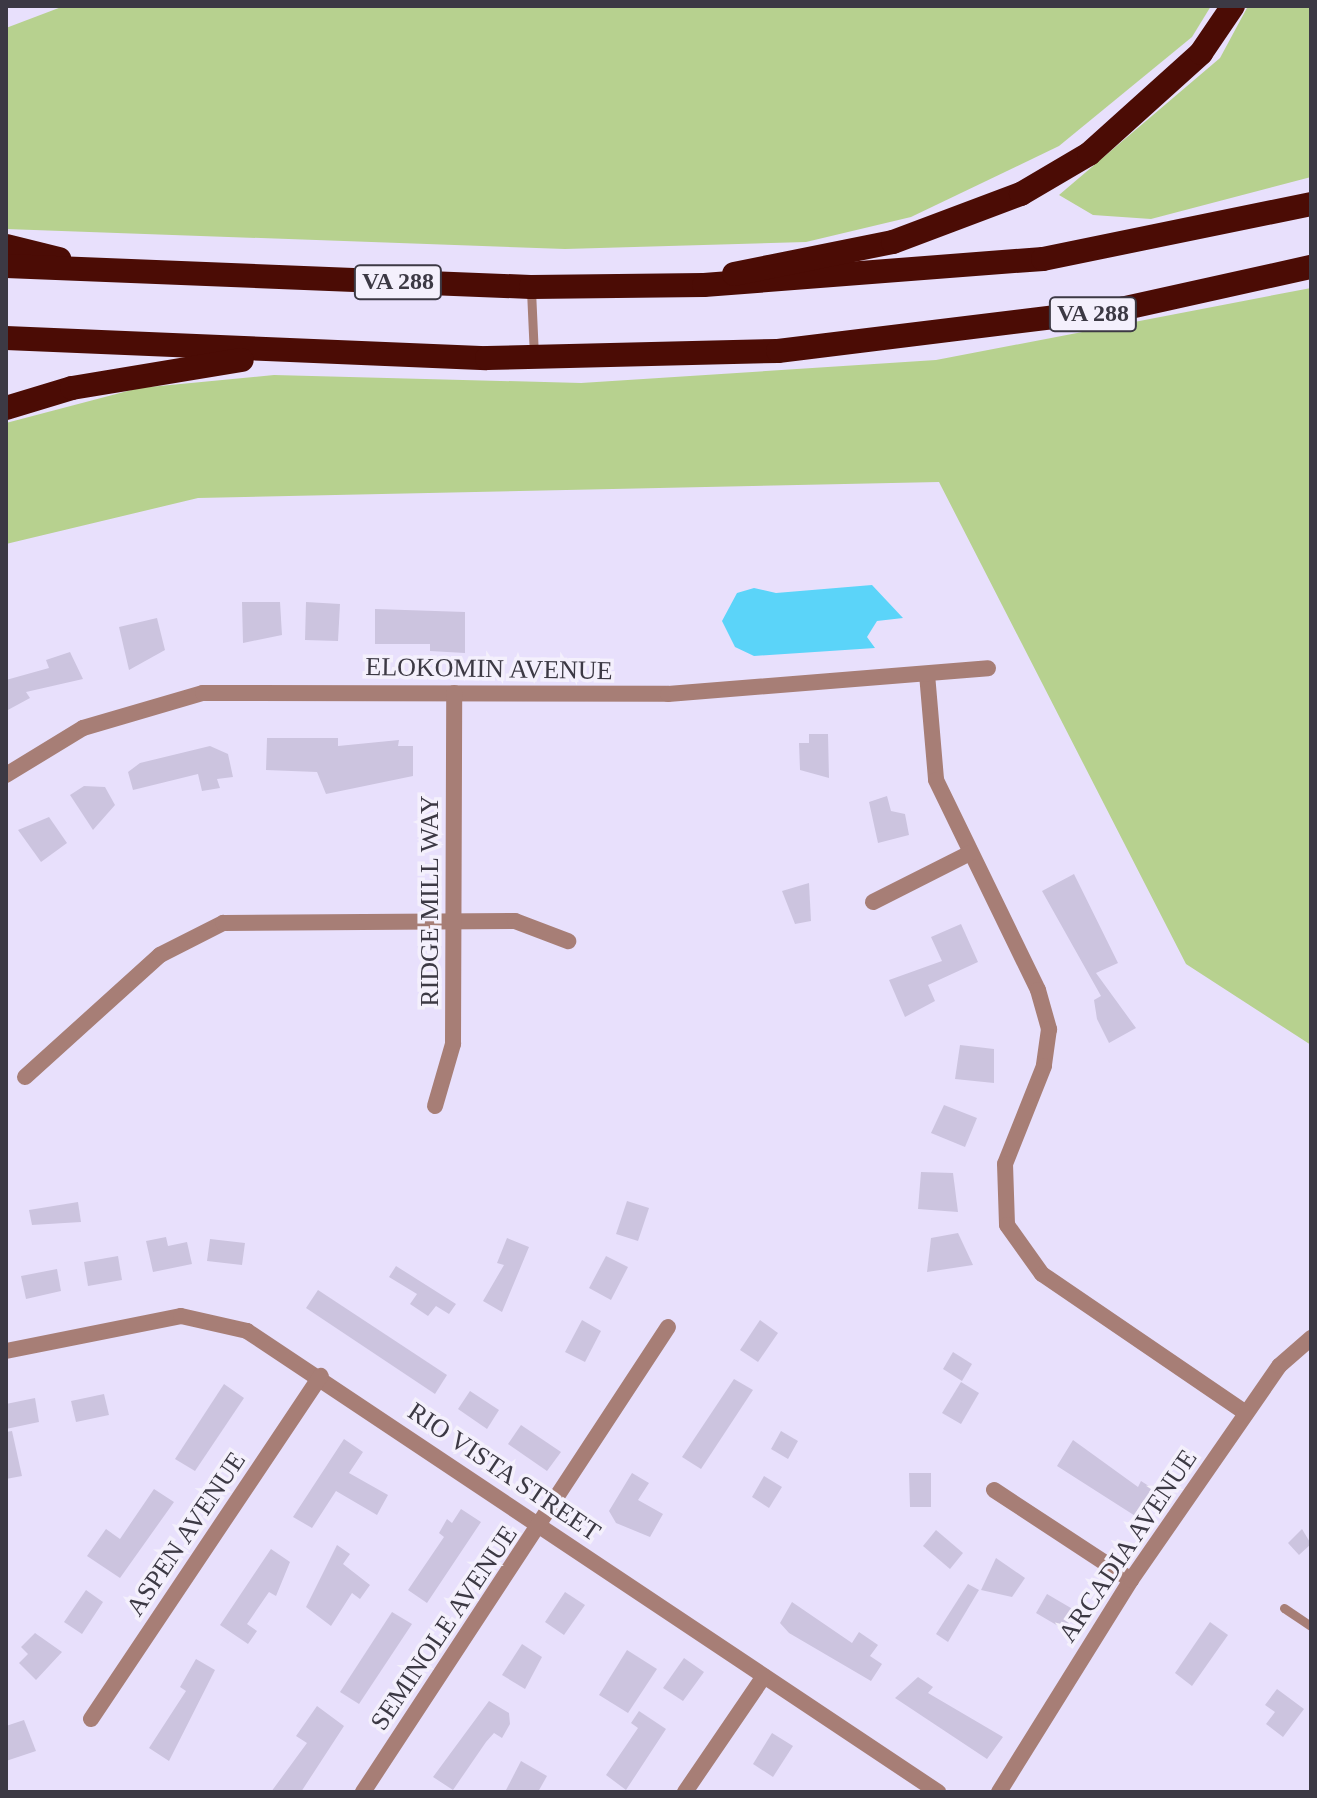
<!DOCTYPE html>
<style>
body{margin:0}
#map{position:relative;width:1317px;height:1798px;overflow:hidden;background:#e8e0fc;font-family:"Times New Roman",serif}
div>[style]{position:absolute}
.green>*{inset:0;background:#b7d18f}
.water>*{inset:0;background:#5bd4f9}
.building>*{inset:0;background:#ccc4df}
.service>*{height:9px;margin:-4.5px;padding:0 4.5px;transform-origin:4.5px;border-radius:4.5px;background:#a77e76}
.minor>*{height:16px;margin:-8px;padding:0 8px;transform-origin:8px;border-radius:8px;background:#a77e76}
.motorway>*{height:24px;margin:-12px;padding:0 12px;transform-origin:12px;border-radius:12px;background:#4b0c05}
span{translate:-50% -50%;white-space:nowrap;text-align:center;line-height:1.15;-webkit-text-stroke:7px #f4f0fc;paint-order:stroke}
.shield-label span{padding:2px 6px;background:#f4f0fc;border:2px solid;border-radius:6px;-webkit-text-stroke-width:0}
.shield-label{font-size:24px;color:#3c3944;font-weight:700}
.street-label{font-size:26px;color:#3c3944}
.frame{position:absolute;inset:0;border:8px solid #3c3944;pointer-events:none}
</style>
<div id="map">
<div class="green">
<div style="clip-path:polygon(64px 6px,1211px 6px,1192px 37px,1059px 146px,911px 217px,806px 242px,565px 249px,6px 229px,6px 28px)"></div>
<div style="clip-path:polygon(1248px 6px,1311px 6px,1311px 177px,1151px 219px,1093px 215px,1059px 195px,1220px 58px)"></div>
<div style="clip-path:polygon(1311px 288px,1311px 1045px,1186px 964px,939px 482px,198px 498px,6px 544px,6px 423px,139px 388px,274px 375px,581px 383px,936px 360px)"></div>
</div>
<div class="water">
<div style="clip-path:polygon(872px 585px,903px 618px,877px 621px,867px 637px,875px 648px,754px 656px,735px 647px,722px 621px,737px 593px,754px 588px,776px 593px)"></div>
</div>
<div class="building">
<div style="clip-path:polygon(242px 602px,280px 602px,282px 635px,243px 643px)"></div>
<div style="clip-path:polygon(306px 602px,340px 604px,338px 641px,305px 640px)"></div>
<div style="clip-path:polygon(375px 609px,465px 612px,465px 653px,430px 651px,430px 644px,375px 644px)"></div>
<div style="clip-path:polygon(157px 618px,165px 650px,129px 670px,119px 627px)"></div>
<div style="clip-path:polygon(70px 652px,83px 679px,26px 692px,30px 698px,6px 711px,6px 680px,49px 668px,46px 660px)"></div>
<div style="clip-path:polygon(809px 734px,828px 734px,829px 778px,800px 770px,799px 743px,809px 743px)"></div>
<div style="clip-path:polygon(267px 738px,338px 738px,338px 746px,399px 740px,398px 746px,413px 746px,413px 776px,326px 794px,317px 772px,266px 770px)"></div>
<div style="clip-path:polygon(210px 746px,228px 754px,233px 777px,217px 779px,220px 788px,202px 791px,198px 774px,133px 790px,128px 772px,140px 763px)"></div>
<div style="clip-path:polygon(84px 786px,105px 787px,115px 805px,93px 830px,70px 795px)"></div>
<div style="clip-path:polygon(887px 796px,891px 811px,905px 814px,909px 835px,878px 843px,869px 802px)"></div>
<div style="clip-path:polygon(49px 817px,67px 843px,41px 862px,18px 830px)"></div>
<div style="clip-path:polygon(1074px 874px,1118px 963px,1096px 973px,1136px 1028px,1109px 1043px,1097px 1019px,1094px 1000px,1101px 996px,1042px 891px)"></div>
<div style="clip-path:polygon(809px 883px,811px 921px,795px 924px,782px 891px)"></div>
<div style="clip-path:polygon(961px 924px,978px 962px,928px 985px,935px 1001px,905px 1017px,889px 980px,942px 961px,931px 937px)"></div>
<div style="clip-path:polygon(960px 1045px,994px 1049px,994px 1083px,955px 1079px)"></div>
<div style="clip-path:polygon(944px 1105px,977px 1118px,965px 1147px,931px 1133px)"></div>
<div style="clip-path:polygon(921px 1172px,953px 1173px,958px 1212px,918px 1209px)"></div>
<div style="clip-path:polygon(627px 1201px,649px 1208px,638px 1241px,616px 1234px)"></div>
<div style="clip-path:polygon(78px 1202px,81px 1222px,32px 1225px,29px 1210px)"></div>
<div style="clip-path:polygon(958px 1233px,973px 1265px,927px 1272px,931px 1238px)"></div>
<div style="clip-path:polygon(166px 1237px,168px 1246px,187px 1242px,192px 1264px,153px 1272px,146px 1241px)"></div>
<div style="clip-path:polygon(507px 1238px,529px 1247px,502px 1312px,483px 1301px,504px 1265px,497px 1263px)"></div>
<div style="clip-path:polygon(210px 1239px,245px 1243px,242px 1265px,207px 1261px)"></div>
<div style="clip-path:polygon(118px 1256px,122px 1280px,88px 1286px,84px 1262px)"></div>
<div style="clip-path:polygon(606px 1256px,628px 1267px,611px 1300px,589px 1288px)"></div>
<div style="clip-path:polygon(396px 1266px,456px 1304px,449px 1314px,436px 1306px,428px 1316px,410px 1304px,417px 1294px,389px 1277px)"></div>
<div style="clip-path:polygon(57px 1269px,61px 1291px,26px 1299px,21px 1276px)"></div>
<div style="clip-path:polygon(318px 1290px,447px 1375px,435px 1394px,306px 1308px)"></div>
<div style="clip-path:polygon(582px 1320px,601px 1331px,585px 1362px,565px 1352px)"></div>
<div style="clip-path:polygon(760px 1320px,778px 1333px,758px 1362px,740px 1350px)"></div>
<div style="clip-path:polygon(953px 1352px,972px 1364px,962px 1381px,943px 1369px)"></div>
<div style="clip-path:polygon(734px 1379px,753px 1390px,701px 1469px,682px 1457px)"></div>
<div style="clip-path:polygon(961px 1382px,979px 1393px,961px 1424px,942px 1413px)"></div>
<div style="clip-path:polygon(224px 1384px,244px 1398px,195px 1471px,175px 1459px)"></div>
<div style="clip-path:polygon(470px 1391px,499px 1410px,487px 1429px,458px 1409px)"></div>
<div style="clip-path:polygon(104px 1394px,109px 1415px,76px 1422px,71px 1401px)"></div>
<div style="clip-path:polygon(35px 1398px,39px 1422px,6px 1429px,6px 1404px)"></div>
<div style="clip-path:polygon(521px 1425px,561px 1452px,547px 1471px,508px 1444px)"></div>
<div style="clip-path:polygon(12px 1431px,22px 1476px,6px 1479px,6px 1432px)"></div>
<div style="clip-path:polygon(781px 1431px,798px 1441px,788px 1459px,771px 1449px)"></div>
<div style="clip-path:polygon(344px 1439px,363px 1452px,349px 1473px,388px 1495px,377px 1515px,336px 1491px,312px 1528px,293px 1517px)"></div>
<div style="clip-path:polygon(1073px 1440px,1138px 1487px,1141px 1481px,1158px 1492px,1140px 1519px,1057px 1466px)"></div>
<div style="clip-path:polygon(632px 1473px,649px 1483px,638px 1500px,663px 1514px,650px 1537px,616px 1523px,609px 1511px)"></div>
<div style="clip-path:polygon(909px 1473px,931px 1473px,931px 1507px,910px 1507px)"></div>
<div style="clip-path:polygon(764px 1476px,782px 1487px,769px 1508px,752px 1497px)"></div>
<div style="clip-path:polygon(154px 1489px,174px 1502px,120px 1578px,87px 1556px,106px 1529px,120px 1539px)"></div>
<div style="clip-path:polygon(461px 1509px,481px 1522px,427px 1603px,408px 1590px,444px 1537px,439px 1533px,447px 1519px,452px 1523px)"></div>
<div style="clip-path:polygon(1302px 1529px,1311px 1544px,1299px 1555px,1288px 1543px)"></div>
<div style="clip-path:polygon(936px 1530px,963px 1553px,950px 1569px,923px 1546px)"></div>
<div style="clip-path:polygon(337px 1545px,350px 1554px,343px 1564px,370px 1585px,360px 1599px,352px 1593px,331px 1626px,306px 1607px)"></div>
<div style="clip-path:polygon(271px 1549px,290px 1562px,276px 1596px,269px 1592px,247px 1624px,257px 1631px,248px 1644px,220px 1625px)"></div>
<div style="clip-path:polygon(996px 1558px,1025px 1578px,1012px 1597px,981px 1590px)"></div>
<div style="clip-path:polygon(968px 1584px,979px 1590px,948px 1642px,936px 1634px)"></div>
<div style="clip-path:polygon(86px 1590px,103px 1602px,82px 1634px,64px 1622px)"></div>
<div style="clip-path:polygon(565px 1592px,585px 1605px,564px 1635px,545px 1622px)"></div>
<div style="clip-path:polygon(1047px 1594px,1076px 1611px,1065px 1630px,1036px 1613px)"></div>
<div style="clip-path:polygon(792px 1602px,852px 1643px,859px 1632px,878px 1645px,870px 1656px,882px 1664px,871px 1681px,789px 1633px,780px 1623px)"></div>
<div style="clip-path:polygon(392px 1612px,412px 1624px,359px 1704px,340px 1692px)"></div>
<div style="clip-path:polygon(1210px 1622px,1228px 1635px,1192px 1686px,1175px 1673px)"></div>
<div style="clip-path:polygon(35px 1633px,62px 1652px,36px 1680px,19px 1663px,28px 1654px,21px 1647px)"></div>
<div style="clip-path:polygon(522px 1644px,542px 1657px,525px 1689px,502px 1675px)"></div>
<div style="clip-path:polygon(627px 1650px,657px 1669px,628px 1713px,599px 1695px)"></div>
<div style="clip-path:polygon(684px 1658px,704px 1672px,683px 1701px,663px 1688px)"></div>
<div style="clip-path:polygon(196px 1659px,215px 1670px,169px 1761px,149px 1748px,186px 1691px,180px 1687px)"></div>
<div style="clip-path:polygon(918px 1677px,933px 1687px,928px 1693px,1003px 1737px,987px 1759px,895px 1698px)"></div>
<div style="clip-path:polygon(1277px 1689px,1304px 1709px,1283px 1737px,1266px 1724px,1275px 1712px,1265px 1705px)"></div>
<div style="clip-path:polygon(489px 1701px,509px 1713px,510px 1724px,502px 1738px,494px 1733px,486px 1742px,453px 1790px,433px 1777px)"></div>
<div style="clip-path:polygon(317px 1706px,344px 1726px,301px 1792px,271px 1792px,307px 1743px,296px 1736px)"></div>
<div style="clip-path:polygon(639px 1711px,666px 1729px,626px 1790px,606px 1775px,638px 1728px,631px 1723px)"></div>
<div style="clip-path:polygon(24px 1720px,36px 1751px,6px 1761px,6px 1726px)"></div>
<div style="clip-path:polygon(772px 1733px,793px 1746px,773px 1777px,753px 1764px)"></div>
<div style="clip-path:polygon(521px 1761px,547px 1776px,538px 1792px,505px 1792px)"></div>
</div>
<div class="service">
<div style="left:531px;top:290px;width:65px;rotate:87.4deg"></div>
<div style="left:1284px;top:1608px;width:32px;rotate:34deg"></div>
</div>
<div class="minor">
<div style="left:927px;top:674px;width:106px;rotate:85.1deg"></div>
<div style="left:936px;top:780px;width:233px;rotate:64.1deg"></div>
<div style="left:1038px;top:990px;width:41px;rotate:74.2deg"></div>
<div style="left:1049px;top:1029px;width:37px;rotate:98deg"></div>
<div style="left:1044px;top:1066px;width:105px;rotate:111.7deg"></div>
<div style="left:1005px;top:1164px;width:61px;rotate:88.1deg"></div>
<div style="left:1007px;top:1225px;width:60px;rotate:54.5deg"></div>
<div style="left:1042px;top:1274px;width:247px;rotate:34.3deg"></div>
<div style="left:6px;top:775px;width:90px;rotate:-31.4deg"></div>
<div style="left:83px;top:728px;width:125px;rotate:-16.3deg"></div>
<div style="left:203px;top:693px;width:465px;rotate:0.1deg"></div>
<div style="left:668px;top:694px;width:321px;rotate:-4.6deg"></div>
<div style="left:873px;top:902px;width:109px;rotate:-26.8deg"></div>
<div style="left:25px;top:1077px;width:182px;rotate:-42.1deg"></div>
<div style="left:160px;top:955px;width:71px;rotate:-26.9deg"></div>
<div style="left:223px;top:923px;width:292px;rotate:-0.4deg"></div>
<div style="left:515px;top:921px;width:57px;rotate:20.7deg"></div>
<div style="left:435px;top:1106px;width:65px;rotate:-73.8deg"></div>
<div style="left:453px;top:1044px;width:351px;rotate:-89.8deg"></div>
<div style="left:6px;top:1351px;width:178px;rotate:-11.3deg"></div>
<div style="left:181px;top:1316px;width:68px;rotate:12.8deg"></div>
<div style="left:247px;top:1331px;width:831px;rotate:33.71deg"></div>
<div style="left:994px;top:1490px;width:164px;rotate:33.3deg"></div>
<div style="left:91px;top:1719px;width:413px;rotate:-56.2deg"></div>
<div style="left:363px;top:1792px;width:556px;rotate:-56.74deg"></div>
<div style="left:685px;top:1792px;width:140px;rotate:-55.7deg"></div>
<div style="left:999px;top:1792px;width:250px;rotate:-58.1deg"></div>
<div style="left:1131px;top:1580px;width:260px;rotate:-55.3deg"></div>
<div style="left:1279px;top:1366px;width:43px;rotate:-41.2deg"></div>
</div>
<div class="motorway">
<div style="left:6px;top:246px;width:55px;rotate:13.8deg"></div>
<div style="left:6px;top:266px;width:525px;rotate:2.29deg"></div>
<div style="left:531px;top:287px;width:173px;rotate:-0.7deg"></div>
<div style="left:704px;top:285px;width:340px;rotate:-4.4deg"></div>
<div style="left:1043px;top:259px;width:274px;rotate:-11.6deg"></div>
<div style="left:734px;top:274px;width:162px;rotate:-11.4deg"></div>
<div style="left:893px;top:242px;width:137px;rotate:-20.6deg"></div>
<div style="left:1021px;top:194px;width:79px;rotate:-30.5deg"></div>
<div style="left:1089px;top:154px;width:151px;rotate:-42deg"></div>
<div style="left:1201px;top:53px;width:57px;rotate:-55.8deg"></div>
<div style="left:6px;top:338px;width:481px;rotate:2.4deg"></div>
<div style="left:487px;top:358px;width:291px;rotate:-1.4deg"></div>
<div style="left:778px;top:351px;width:346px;rotate:-7deg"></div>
<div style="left:1121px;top:309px;width:195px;rotate:-12.5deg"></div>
<div style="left:6px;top:408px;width:69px;rotate:-16.9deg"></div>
<div style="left:72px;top:388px;width:172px;rotate:-9.4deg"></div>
</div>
<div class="shield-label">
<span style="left:398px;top:282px">VA 288</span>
<span style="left:1093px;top:314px">VA 288</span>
</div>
<div class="street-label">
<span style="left:489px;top:669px;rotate:1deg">ELOKOMIN AVENUE</span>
<span style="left:430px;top:901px;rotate:-90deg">RIDGE MILL WAY</span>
<span style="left:504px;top:1472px;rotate:34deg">RIO VISTA STREET</span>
<span style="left:186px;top:1534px;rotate:-56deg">ASPEN AVENUE</span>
<span style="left:1128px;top:1546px;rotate:-56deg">ARCADIA AVENUE</span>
<span style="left:444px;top:1628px;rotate:-56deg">SEMINOLE AVENUE</span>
</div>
<div class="frame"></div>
</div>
